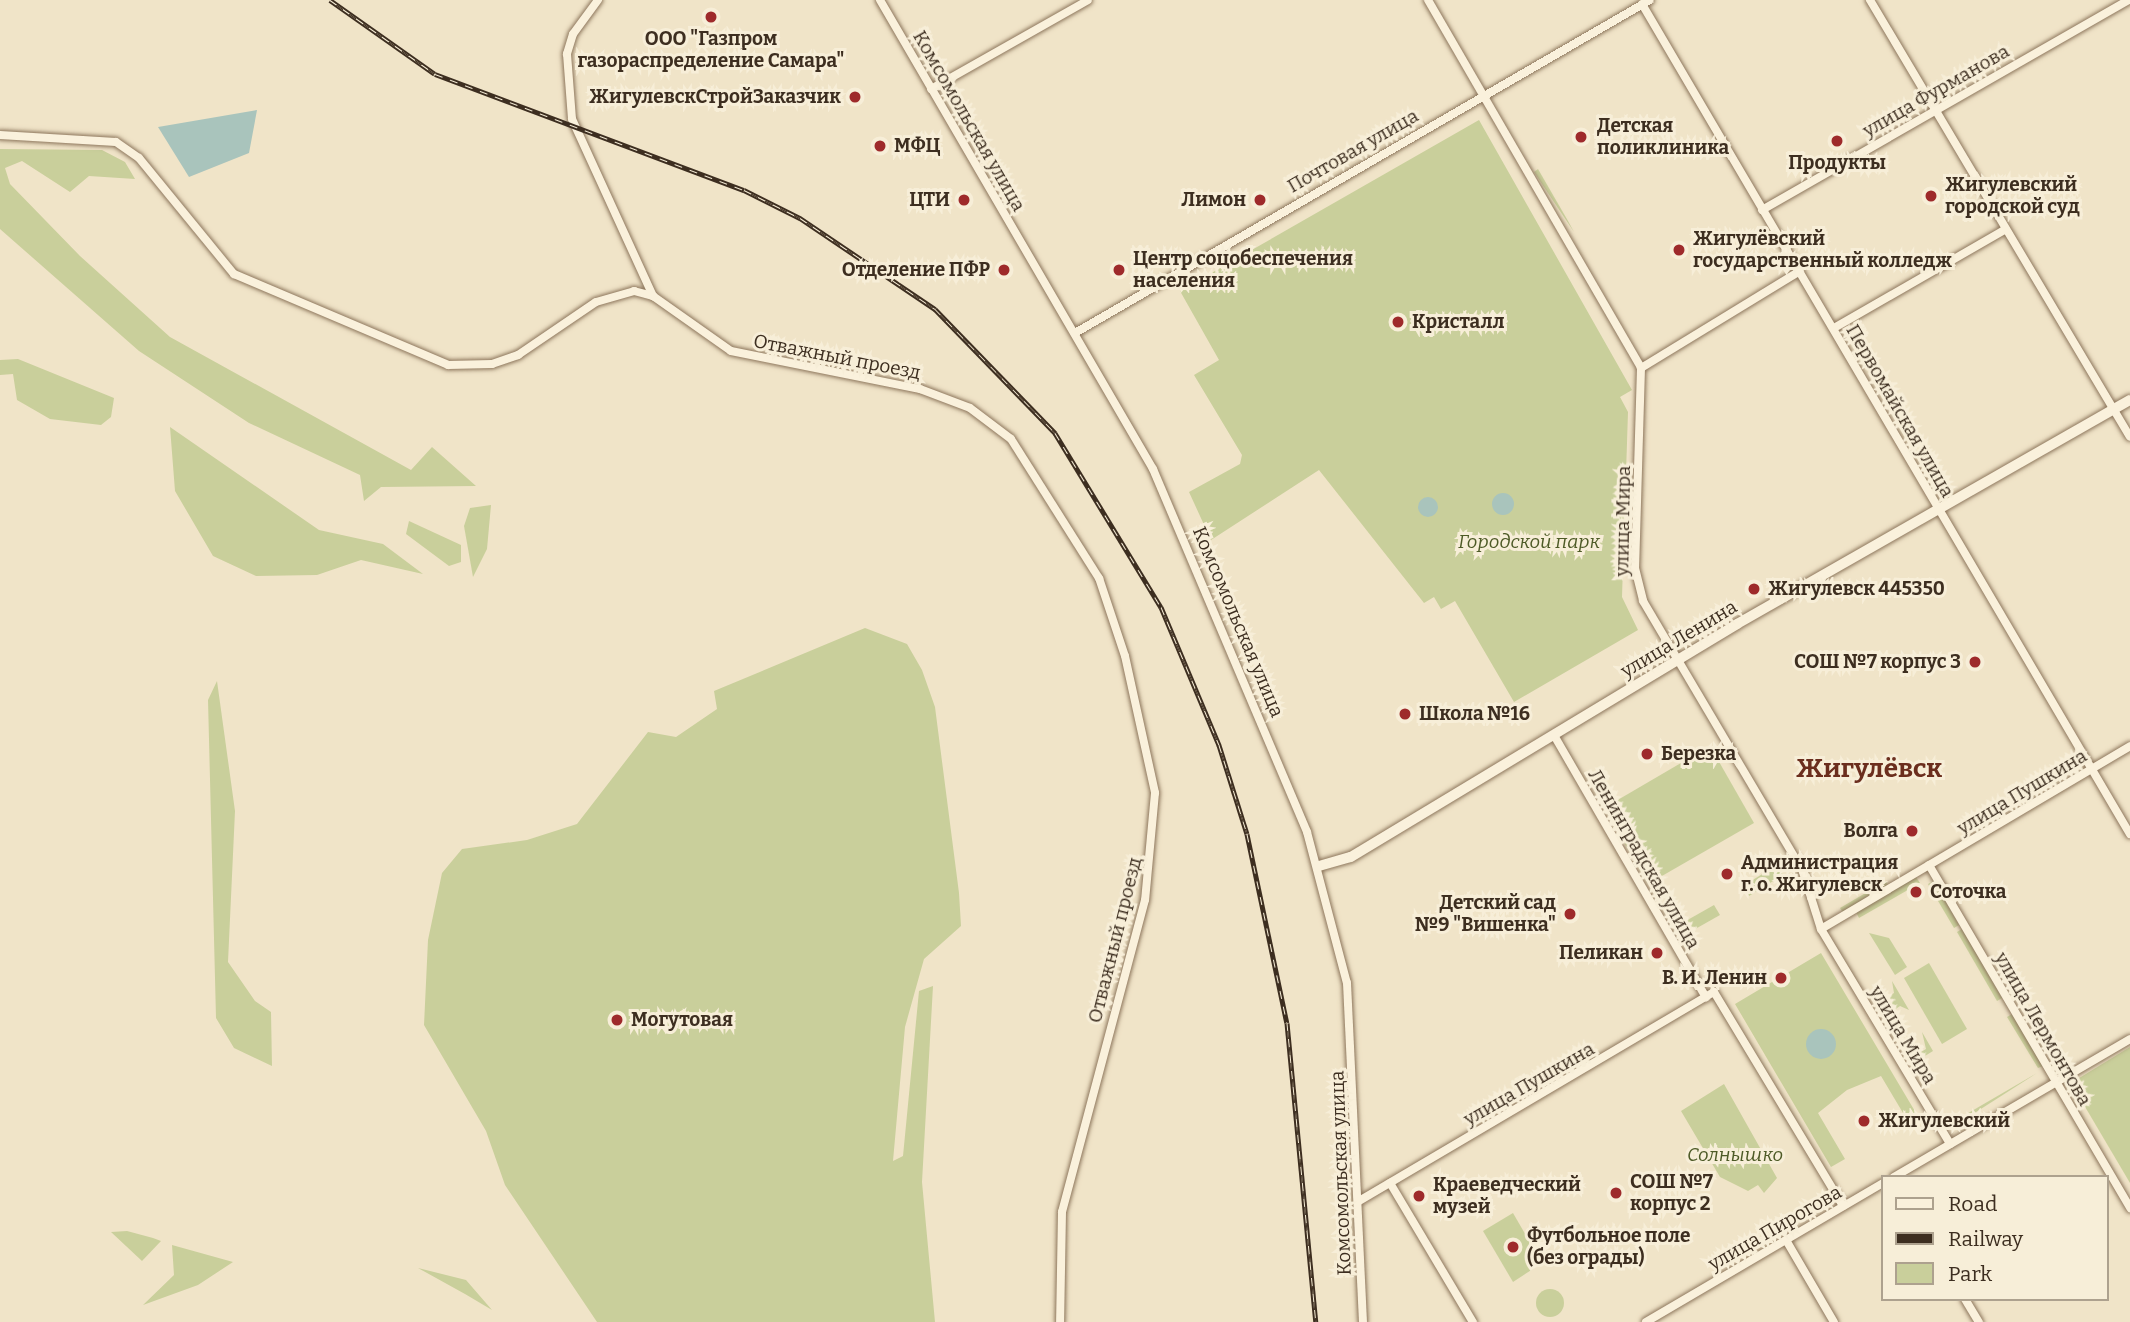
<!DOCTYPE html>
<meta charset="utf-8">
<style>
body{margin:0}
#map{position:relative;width:2130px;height:1322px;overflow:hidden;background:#f0e4c8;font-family:Bitter,serif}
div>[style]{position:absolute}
.green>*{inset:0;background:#c9cf9b}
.round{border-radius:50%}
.water>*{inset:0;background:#a9c4bc}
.roads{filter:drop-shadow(0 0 2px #8d765c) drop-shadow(0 0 2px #8d765c)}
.minor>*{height:8px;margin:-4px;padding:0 4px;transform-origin:4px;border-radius:4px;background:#faf1dc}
.tertiary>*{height:10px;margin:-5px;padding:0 5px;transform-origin:5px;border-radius:5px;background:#faf1dc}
.rail>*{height:5px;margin-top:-2.5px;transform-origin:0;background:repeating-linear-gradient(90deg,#f7eed8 0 8px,#3d2e20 0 16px);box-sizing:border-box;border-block:2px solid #3d2e20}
.dots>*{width:19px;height:19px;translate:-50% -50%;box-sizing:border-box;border:4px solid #f7eed8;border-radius:50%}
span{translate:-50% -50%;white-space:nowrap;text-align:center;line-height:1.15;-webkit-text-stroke:6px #f7eed8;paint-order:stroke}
.poi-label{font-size:19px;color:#3d2e20;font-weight:700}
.right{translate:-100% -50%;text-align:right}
.left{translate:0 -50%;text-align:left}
.street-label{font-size:19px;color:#3d2e20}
.park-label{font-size:19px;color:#4d5a26;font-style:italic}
.district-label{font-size:26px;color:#6b2e1e;font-weight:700}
.legend{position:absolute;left:1881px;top:1175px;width:228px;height:126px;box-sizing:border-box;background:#f7eed8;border:2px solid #ada18e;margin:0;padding:9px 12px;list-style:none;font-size:21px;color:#3d2e20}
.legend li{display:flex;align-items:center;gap:14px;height:35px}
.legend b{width:35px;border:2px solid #ada18e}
</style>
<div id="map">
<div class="green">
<div style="clip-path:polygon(1479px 120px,1632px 390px,1620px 397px,1628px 412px,1622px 597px,1638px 630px,1514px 702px,1455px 601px,1441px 609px,1434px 597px,1424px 603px,1319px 470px,1211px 540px,1189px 492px,1240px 464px,1242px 455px,1194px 375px,1219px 360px,1180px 291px)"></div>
<div style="clip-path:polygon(0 149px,102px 150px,125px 162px,135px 179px,89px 176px,70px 192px,22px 161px,5px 168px,10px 184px,80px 256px,170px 337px,411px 470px,432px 447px,476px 486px,381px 487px,364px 501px,360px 475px,249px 423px,139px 351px,0 229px)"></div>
<div style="clip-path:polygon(1538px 169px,1568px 221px,1574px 232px,1534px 172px)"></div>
<div style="clip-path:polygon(18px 359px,114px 398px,111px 417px,101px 425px,50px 419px,17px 400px,13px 374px,0 375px,0 360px)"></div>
<div style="clip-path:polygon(170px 427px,319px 530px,383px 544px,423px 574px,361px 560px,317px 575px,256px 576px,213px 556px,175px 491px)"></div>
<div style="clip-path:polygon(491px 505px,487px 549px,473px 577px,464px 526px,470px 508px)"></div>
<div style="clip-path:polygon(409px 521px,461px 545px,461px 562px,449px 566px,406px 534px)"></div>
<div style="clip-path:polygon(865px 628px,907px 644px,922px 670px,935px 707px,959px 893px,961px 926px,924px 959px,905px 1027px,893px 1161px,903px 1156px,919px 991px,933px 986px,922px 1182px,935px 1322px,597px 1322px,505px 1185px,486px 1131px,424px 1025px,428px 940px,442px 873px,462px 849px,527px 840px,577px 824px,648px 732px,676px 737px,717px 709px,714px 691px)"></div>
<div style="clip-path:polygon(217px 681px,235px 811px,228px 962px,255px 1001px,271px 1012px,272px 1066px,234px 1048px,216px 1018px,208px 700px)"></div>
<div style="clip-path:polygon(1710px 746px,1754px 823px,1648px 884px,1604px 808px)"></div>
<div style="clip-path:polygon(1777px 865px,1783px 875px,1749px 896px,1743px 886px)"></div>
<div style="clip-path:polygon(1916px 877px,1920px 883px,1859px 918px,1856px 912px)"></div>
<div style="clip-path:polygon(1886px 881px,1889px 887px,1844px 914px,1840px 908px)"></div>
<div style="clip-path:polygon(1934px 881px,1959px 925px,1954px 928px,1928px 884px)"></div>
<div style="clip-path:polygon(1714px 905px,1720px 915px,1690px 932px,1684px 922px)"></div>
<div style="clip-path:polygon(1962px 929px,2002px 998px,1997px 1001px,1957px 932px)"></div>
<div style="clip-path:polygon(1869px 933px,1889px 938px,1907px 967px,1895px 975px)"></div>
<div style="clip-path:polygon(1821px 953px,1916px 1113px,1906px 1118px,1881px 1076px,1847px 1090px,1818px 1113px,1845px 1159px,1831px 1167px,1735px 1004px)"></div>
<div style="clip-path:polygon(1929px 963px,1967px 1029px,1942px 1044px,1904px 978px)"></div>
<div style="clip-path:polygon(1892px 981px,1909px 1010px,1900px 1006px,1884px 1017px,1876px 1004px,1894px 993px)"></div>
<div style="clip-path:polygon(2012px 1014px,2043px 1066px,2038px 1068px,2007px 1017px)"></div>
<div style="clip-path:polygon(1922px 1032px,1933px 1051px,1912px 1064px,1909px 1059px,1926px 1049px)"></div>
<div style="clip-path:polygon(2130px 1047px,2130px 1183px,2071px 1083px)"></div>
<div style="clip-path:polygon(2037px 1073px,1948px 1130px,1946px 1126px)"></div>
<div style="clip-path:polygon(1724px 1084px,1777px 1178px,1764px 1193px,1758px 1185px,1748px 1191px,1720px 1177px,1681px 1111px)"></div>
<div style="clip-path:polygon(1513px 1213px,1542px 1263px,1513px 1282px,1483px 1231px)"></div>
<div style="clip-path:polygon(127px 1231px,153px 1238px,161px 1241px,142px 1261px,111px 1232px)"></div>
<div style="clip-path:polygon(172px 1245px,233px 1262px,198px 1285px,143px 1305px,174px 1275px)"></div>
<div style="clip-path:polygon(418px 1268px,466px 1280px,492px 1310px,465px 1294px)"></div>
<div class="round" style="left:1536px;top:1289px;width:28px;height:28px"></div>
</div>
<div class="water">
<div style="clip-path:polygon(257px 110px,249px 153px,189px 177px,158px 127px)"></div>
<div class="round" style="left:1492px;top:493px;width:22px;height:22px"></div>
<div class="round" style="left:1418px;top:497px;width:20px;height:20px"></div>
<div class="round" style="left:1806px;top:1029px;width:30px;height:30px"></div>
</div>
<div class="roads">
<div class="minor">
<div style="left:598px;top:0;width:42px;rotate:126.3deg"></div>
<div style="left:573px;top:34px;width:21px;rotate:107deg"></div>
<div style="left:567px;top:54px;width:65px;rotate:85.6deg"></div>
<div style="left:572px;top:119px;width:195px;rotate:65.4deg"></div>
<div style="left:880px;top:0;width:543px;rotate:59.8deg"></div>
<div style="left:1153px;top:469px;width:394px;rotate:67deg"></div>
<div style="left:1307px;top:832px;width:156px;rotate:75.2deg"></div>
<div style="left:1347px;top:983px;width:339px;rotate:87.3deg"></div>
<div style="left:1428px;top:0;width:425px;rotate:59.9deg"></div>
<div style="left:1641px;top:368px;width:200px;rotate:91.7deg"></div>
<div style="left:1635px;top:568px;width:34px;rotate:76deg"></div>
<div style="left:1643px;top:601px;width:315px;rotate:59.4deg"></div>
<div style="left:1803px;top:872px;width:60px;rotate:72.5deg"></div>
<div style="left:1821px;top:929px;width:251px;rotate:59deg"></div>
<div style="left:1870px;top:0;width:508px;rotate:59.25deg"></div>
<div style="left:1642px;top:4px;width:963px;rotate:59.55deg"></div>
<div style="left:931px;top:89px;width:180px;rotate:-29.5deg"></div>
<div style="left:0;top:135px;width:116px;rotate:3.5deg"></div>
<div style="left:116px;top:142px;width:28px;rotate:35deg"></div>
<div style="left:139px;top:158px;width:150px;rotate:50.7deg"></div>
<div style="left:234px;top:274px;width:233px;rotate:23deg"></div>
<div style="left:448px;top:365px;width:44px;rotate:-1.3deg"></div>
<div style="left:492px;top:364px;width:28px;rotate:-19deg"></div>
<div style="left:518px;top:355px;width:94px;rotate:-34.2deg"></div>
<div style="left:596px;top:302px;width:40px;rotate:-16deg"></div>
<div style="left:634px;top:291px;width:20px;rotate:15deg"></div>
<div style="left:653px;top:296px;width:95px;rotate:35.2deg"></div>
<div style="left:731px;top:351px;width:193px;rotate:11.4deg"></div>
<div style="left:920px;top:389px;width:53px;rotate:20.8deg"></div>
<div style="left:970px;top:408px;width:51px;rotate:37.1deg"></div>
<div style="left:1011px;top:439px;width:165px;rotate:57.7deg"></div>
<div style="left:1099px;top:578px;width:82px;rotate:71.6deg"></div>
<div style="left:1125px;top:656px;width:140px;rotate:77.6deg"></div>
<div style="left:1155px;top:793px;width:107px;rotate:95.3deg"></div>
<div style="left:1145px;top:900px;width:323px;rotate:104.9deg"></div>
<div style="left:1062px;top:1212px;width:110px;rotate:91deg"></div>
<div style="left:1762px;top:210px;width:422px;rotate:-29.8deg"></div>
<div style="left:1834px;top:328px;width:198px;rotate:-29.9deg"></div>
<div style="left:1075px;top:333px;width:664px;rotate:-30.08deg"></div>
<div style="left:1641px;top:368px;width:186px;rotate:-31.4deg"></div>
<div style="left:1555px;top:737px;width:301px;rotate:59.9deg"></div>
<div style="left:1929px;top:865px;width:398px;rotate:59.6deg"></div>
<div style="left:1821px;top:929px;width:359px;rotate:-30.6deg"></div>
<div style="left:1894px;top:1177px;width:273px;rotate:-30.3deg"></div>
<div style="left:1390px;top:1183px;width:162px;rotate:59.2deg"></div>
<div style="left:1359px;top:1201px;width:412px;rotate:-30.5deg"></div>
<div style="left:1714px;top:992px;width:250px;rotate:58.9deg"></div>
<div style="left:1786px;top:1240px;width:95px;rotate:59.7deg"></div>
<div style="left:1965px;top:1299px;width:27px;rotate:59deg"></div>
<div style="left:1646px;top:1322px;width:275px;rotate:-30.4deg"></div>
</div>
<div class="tertiary">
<div style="left:1319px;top:866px;width:33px;rotate:-16deg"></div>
<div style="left:1351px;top:857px;width:451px;rotate:-31.1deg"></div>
<div style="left:1737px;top:624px;width:452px;rotate:-29.7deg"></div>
</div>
</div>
<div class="rail">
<div style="left:330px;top:0;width:128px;rotate:35.2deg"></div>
<div style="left:435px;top:74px;width:330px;rotate:20.6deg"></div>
<div style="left:744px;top:190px;width:63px;rotate:26.6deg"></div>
<div style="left:800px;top:218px;width:163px;rotate:34deg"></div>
<div style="left:935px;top:309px;width:173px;rotate:45.9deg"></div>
<div style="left:1055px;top:433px;width:204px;rotate:58.7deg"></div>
<div style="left:1161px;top:607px;width:150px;rotate:67.2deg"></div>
<div style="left:1219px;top:745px;width:93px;rotate:72.5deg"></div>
<div style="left:1247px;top:834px;width:193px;rotate:78.1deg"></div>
<div style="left:1287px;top:1023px;width:300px;rotate:84.5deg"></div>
</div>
<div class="dots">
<div style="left:711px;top:17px;background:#9e2a2b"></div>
<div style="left:855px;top:97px;background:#9e2a2b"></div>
<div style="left:1581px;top:137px;background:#9e2a2b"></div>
<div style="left:1837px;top:141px;background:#9e2a2b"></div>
<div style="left:880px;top:146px;background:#9e2a2b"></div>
<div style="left:1931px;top:196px;background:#9e2a2b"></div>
<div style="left:964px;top:200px;background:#9e2a2b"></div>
<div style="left:1260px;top:200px;background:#9e2a2b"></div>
<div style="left:1679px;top:250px;background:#9e2a2b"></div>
<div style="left:1004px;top:270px;background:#9e2a2b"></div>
<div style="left:1119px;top:270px;background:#9e2a2b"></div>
<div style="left:1398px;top:322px;background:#9e2a2b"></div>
<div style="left:1754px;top:589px;background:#9e2a2b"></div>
<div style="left:1975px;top:662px;background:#9e2a2b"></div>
<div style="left:1405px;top:714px;background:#9e2a2b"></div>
<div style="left:1647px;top:754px;background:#9e2a2b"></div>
<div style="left:1912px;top:831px;background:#9e2a2b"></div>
<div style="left:1727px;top:874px;background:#9e2a2b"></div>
<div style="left:1916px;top:892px;background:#9e2a2b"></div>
<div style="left:1570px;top:914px;background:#9e2a2b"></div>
<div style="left:1657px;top:953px;background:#9e2a2b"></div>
<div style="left:1781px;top:978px;background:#9e2a2b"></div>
<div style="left:617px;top:1020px;background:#9e2a2b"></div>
<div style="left:1864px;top:1121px;background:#9e2a2b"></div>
<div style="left:1616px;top:1193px;background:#9e2a2b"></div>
<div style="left:1419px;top:1196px;background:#9e2a2b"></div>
<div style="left:1513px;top:1247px;background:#9e2a2b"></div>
</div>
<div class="poi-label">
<span style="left:711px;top:50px">ООО "Газпром<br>газораспределение Самара"</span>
<span class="right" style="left:841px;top:97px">ЖигулевскСтройЗаказчик</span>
<span class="left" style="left:1597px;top:137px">Детская<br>поликлиника</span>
<span class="left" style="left:894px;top:146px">МФЦ</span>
<span style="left:1837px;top:163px">Продукты</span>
<span class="left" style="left:1945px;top:196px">Жигулевский<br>городской суд</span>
<span class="right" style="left:950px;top:200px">ЦТИ</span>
<span class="right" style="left:1246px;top:200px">Лимон</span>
<span class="left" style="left:1693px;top:250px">Жигулёвский<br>государственный колледж</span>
<span class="left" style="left:1133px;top:270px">Центр соцобеспечения<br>населения</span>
<span class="right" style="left:990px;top:270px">Отделение ПФР</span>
<span class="left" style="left:1412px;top:322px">Кристалл</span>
<span class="left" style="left:1768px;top:589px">Жигулевск 445350</span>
<span class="right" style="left:1961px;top:662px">СОШ №7 корпус 3</span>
<span class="left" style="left:1419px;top:714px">Школа №16</span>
<span class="left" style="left:1661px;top:754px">Березка</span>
<span class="right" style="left:1898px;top:831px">Волга</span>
<span class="left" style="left:1741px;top:874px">Администрация<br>г. о. Жигулевск</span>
<span class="left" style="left:1930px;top:892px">Соточка</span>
<span class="right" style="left:1556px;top:914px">Детский сад<br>№9 "Вишенка"</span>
<span class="right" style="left:1643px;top:953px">Пеликан</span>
<span class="right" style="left:1767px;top:978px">В. И. Ленин</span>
<span class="left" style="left:631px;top:1020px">Могутовая</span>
<span class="left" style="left:1878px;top:1121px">Жигулевский</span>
<span class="left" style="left:1630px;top:1193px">СОШ №7<br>корпус 2</span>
<span class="left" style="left:1433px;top:1196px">Краеведческий<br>музей</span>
<span class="left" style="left:1527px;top:1247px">Футбольное поле<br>(без ограды)</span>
</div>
<div class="street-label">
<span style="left:1936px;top:91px;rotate:-30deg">улица Фурманова</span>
<span style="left:969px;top:121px;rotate:60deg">Комсомольская улица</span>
<span style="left:1353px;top:151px;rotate:-30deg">Почтовая улица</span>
<span style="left:837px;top:357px;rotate:11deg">Отважный проезд</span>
<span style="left:1900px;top:411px;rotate:60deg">Первомайская улица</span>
<span style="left:1623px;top:521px;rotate:-89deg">улица Мира</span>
<span style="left:1238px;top:622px;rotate:67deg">Комсомольская улица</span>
<span style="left:1679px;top:639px;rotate:-31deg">улица Ленина</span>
<span style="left:2022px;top:792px;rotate:-31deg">улица Пушкина</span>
<span style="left:1644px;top:859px;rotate:60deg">Ленинградская улица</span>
<span style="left:1115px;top:940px;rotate:-76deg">Отважный проезд</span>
<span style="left:2043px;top:1029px;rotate:60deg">улица Лермонтова</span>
<span style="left:1903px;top:1035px;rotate:59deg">улица Мира</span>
<span style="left:1529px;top:1084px;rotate:-30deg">улица Пушкина</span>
<span style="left:1341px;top:1173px;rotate:-92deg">Комсомольская улица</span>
<span style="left:1775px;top:1228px;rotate:-30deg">улица Пирогова</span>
</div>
<div class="park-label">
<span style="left:1529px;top:542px">Городской парк</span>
<span style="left:1735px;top:1155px">Солнышко</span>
</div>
<div class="district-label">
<span style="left:1869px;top:769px">Жигулёвск</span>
</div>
<ul class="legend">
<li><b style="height:9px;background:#faf1dc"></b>Road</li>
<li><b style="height:9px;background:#3d2e20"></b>Railway</li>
<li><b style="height:19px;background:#c9cf9b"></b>Park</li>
</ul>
</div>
